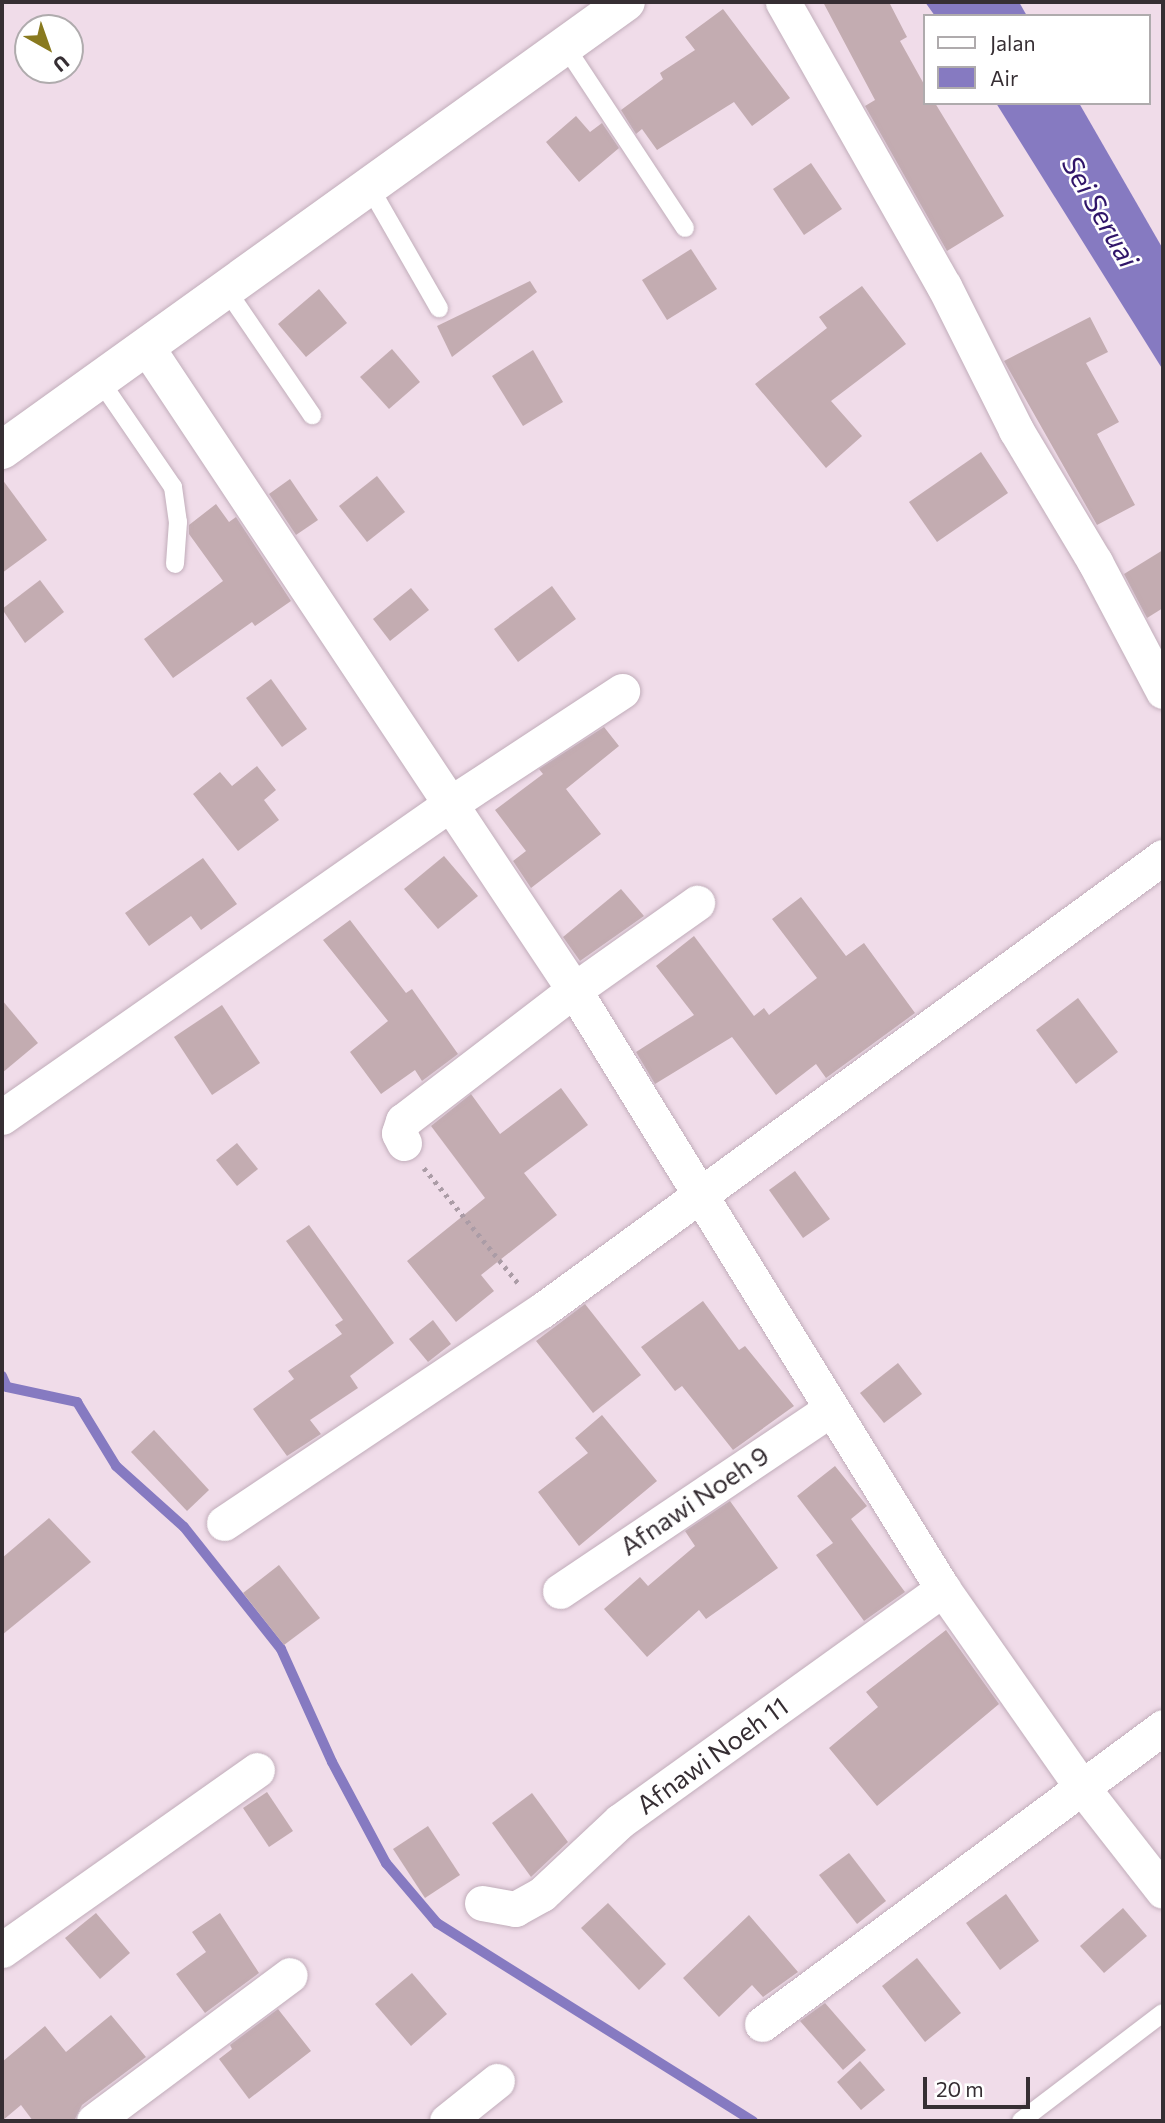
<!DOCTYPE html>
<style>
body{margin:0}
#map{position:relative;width:1165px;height:2123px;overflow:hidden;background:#f0dce9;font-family:Commissioner,sans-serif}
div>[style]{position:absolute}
.water>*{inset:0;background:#867ac1}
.stream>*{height:10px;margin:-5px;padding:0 5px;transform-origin:5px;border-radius:5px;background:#867ac1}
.building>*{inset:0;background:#c3acb1}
.path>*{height:4.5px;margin-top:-2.25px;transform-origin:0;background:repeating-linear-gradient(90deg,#ab9ca6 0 3.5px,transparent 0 8.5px)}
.roads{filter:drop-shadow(0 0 2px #c1adba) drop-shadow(0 0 2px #c1adba)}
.service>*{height:18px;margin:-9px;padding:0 9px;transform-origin:9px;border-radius:9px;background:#fff}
.minor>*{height:35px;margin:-17.5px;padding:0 17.5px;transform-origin:17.5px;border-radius:17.5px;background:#fff}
.secondary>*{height:38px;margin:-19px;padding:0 19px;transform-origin:19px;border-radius:19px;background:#fff}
span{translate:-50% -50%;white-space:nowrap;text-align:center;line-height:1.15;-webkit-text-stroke:5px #fff;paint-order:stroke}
.street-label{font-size:26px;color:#362e33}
.water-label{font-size:28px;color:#301569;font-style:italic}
.frame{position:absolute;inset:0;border:4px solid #362e33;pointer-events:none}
.legend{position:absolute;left:923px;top:14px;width:228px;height:91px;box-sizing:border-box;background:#fff;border:2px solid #afabad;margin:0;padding:9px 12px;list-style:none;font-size:21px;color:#362e33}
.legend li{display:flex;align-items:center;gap:14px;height:35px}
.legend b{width:35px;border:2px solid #afabad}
.north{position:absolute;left:14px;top:14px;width:70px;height:70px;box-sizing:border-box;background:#fff;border:2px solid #afabad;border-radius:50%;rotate:140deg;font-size:19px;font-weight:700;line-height:28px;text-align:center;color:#362e33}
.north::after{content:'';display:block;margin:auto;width:24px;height:32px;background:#897a1f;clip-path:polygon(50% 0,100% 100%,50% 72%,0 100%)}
.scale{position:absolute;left:923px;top:2077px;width:107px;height:32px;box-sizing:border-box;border:4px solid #362e33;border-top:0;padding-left:9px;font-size:21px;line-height:24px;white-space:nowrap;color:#362e33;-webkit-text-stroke:5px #fff;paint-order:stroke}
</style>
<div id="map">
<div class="water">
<div style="clip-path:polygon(925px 2px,1019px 2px,1027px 16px,935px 16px)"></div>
<div style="clip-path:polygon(996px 103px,1079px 103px,1163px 249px,1163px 370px)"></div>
</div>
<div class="stream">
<div style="left:2px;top:1376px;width:12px;rotate:66deg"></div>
<div style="left:7px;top:1387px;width:72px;rotate:12.1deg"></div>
<div style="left:77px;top:1402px;width:75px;rotate:58.6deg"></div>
<div style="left:116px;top:1466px;width:91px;rotate:41.9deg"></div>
<div style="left:184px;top:1527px;width:156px;rotate:51.5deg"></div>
<div style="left:281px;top:1649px;width:124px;rotate:65.7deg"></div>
<div style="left:332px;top:1762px;width:115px;rotate:61.9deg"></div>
<div style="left:386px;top:1863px;width:79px;rotate:49.6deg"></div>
<div style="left:437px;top:1923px;width:373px;rotate:32.1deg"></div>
</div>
<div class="building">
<div style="clip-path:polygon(823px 2px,889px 2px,907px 37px,900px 41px,925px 86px,925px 103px,935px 103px,1004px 216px,947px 251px,865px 106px,875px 100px)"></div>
<div style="clip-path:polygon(723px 9px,790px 98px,752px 126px,734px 102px,657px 150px,642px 129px,636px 134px,621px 110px,663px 79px,660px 73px,695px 50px,685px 37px)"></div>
<div style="clip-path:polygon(576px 116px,590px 132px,602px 123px,619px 148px,579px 182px,546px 142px)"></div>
<div style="clip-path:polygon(811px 163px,842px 209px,804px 235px,773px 189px)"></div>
<div style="clip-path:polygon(691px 249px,717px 289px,667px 320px,642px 280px)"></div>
<div style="clip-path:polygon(530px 281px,537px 292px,452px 357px,437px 326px)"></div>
<div style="clip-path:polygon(862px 286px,906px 344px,831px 401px,862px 436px,826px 468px,755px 384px,827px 328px,819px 317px)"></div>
<div style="clip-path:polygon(319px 289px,347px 323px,306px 357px,278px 324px)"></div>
<div style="clip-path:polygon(1090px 317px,1108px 352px,1086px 363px,1119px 422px,1097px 434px,1135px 505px,1097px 525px,1004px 361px)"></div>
<div style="clip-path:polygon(392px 349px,420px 382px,389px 409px,360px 377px)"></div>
<div style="clip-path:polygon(533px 350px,563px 402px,523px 426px,492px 376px)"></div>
<div style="clip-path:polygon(981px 452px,1008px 493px,937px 542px,909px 502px)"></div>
<div style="clip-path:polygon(377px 476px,405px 512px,367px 542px,339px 506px)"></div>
<div style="clip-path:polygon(2px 479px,47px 540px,2px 573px)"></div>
<div style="clip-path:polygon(290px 479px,318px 520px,296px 535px,269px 494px)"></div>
<div style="clip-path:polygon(216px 504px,229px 522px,236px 517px,291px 601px,255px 626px,252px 622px,173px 678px,144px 639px,223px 581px,189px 534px,189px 525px)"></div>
<div style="clip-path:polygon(1163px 550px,1163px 608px,1147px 618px,1124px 574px)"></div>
<div style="clip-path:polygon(40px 580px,64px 612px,25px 643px,2px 609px)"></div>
<div style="clip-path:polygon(552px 586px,576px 619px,518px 662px,494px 629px)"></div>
<div style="clip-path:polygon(411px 588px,429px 610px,390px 641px,373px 619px)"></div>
<div style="clip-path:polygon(271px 679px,307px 729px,282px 747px,246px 698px)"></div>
<div style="clip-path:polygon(604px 727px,619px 746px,566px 789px,601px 834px,531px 888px,513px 861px,526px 851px,495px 810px,543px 774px,539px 769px)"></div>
<div style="clip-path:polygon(257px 766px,276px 790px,264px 800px,279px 820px,238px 851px,193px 794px,220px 772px,232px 786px)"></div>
<div style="clip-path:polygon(444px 856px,478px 896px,438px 929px,404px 889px)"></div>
<div style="clip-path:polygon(203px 858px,237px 904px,201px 930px,191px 916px,149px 946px,125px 913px)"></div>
<div style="clip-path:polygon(621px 889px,644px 916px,580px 961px,563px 937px)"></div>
<div style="clip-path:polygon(801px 897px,846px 956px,864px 943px,915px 1013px,826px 1078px,816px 1064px,776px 1095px,732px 1037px,655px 1084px,636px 1052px,694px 1015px,656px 966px,694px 936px,754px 1016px,764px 1008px,769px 1015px,817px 978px,772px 919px)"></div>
<div style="clip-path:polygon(350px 920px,406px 993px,412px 989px,458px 1054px,422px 1081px,415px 1070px,381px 1094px,350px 1052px,388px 1021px,323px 940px)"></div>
<div style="clip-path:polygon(1078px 998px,1118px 1052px,1076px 1084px,1036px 1030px)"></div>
<div style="clip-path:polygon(2px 1000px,38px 1043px,2px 1073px)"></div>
<div style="clip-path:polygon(222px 1005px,260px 1063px,212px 1095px,174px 1037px)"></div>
<div style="clip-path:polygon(561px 1088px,588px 1125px,524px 1173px,557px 1215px,481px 1275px,494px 1291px,456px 1322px,407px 1261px,485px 1198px,431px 1126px,471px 1094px,500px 1134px)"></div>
<div style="clip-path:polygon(237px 1143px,258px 1169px,237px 1186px,216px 1160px)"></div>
<div style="clip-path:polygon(795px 1171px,830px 1219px,803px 1238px,769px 1190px)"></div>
<div style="clip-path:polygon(309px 1225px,394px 1343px,350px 1376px,358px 1388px,310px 1420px,321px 1434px,287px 1456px,253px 1409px,294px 1379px,288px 1371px,342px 1334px,335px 1325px,343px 1320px,286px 1241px)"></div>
<div style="clip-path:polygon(703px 1301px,739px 1350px,745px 1346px,794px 1406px,733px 1450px,682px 1386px,675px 1391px,641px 1347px)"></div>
<div style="clip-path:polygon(585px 1304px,641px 1375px,593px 1413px,536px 1341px)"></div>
<div style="clip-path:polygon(433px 1320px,451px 1344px,428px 1362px,409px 1339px)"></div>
<div style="clip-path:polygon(898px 1363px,922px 1394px,884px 1423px,860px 1393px)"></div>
<div style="clip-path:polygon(602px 1415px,657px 1481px,579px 1546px,538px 1492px,588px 1453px,575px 1438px)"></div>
<div style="clip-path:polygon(154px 1430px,209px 1490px,187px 1511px,131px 1452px)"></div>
<div style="clip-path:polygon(835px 1466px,867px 1506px,851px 1519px,905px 1592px,864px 1621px,816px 1555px,833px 1543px,797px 1496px)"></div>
<div style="clip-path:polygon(730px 1501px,778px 1568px,706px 1619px,699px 1610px,647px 1657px,604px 1609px,640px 1577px,648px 1586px,695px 1546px,685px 1531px)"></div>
<div style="clip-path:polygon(49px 1518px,91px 1562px,2px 1635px,2px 1558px)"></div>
<div style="clip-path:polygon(279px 1565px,320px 1618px,284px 1645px,243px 1593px)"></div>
<div style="clip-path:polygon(946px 1630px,999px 1704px,877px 1806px,829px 1748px,878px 1707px,866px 1692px)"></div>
<div style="clip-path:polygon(267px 1792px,293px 1831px,269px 1847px,243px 1808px)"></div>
<div style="clip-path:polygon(532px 1793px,568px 1842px,531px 1877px,492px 1823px)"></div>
<div style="clip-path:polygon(428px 1826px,460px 1875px,425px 1898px,393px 1849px)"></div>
<div style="clip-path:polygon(849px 1853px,886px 1901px,857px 1924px,819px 1875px)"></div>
<div style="clip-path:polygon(1006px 1894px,1039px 1941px,1000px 1970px,966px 1923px)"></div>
<div style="clip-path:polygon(608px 1903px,666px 1964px,639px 1990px,581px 1928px)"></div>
<div style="clip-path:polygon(1123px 1908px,1147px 1936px,1104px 1973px,1080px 1946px)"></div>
<div style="clip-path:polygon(96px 1913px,130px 1953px,100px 1979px,65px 1938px)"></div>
<div style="clip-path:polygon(220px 1913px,259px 1973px,205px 2013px,176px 1974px,206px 1952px,192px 1932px)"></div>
<div style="clip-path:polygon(749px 1915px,798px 1972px,763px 1997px,752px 1985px,719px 2017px,683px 1978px)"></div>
<div style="clip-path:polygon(917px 1958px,961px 2013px,925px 2042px,882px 1986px)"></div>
<div style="clip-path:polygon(412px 1973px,447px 2014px,411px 2046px,375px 2004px)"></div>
<div style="clip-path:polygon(825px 2003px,866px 2050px,843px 2070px,800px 2021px)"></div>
<div style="clip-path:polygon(278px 2009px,311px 2051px,249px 2099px,219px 2059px,232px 2049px,230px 2045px)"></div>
<div style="clip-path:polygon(111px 2015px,146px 2057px,82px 2105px,74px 2121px,33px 2121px,21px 2105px,2px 2121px,2px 2062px,45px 2026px,66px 2052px)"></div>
<div style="clip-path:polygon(860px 2061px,885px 2090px,861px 2110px,837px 2082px)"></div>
</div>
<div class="path">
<div style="left:424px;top:1168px;width:149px;rotate:50.7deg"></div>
</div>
<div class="roads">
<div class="service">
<div style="left:565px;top:46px;width:218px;rotate:56.6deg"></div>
<div style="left:369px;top:186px;width:141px;rotate:60.2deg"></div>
<div style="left:226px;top:289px;width:153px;rotate:55.7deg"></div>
<div style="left:99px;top:379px;width:131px;rotate:55.6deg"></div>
<div style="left:173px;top:487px;width:35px;rotate:82deg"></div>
<div style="left:178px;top:522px;width:42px;rotate:94.1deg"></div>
<div style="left:1021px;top:2121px;width:178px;rotate:-37.3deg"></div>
</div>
<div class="minor">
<div style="left:783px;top:2px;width:326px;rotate:60.5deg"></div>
<div style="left:944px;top:286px;width:161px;rotate:63.4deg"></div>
<div style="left:1016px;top:430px;width:154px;rotate:59.1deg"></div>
<div style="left:1095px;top:562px;width:146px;rotate:62.2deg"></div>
<div style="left:146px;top:346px;width:773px;rotate:56.39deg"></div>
<div style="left:574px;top:990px;width:704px;rotate:58.37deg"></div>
<div style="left:943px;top:1589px;width:241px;rotate:55deg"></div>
<div style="left:1081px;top:1786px;width:133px;rotate:52deg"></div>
<div style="left:2px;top:1117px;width:547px;rotate:-34.94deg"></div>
<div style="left:450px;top:804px;width:206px;rotate:-33.3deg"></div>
<div style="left:404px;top:1143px;width:11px;rotate:-117deg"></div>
<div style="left:399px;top:1133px;width:13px;rotate:-72deg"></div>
<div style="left:403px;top:1121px;width:215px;rotate:-37.5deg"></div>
<div style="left:574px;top:990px;width:151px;rotate:-35.3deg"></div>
<div style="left:224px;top:1523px;width:381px;rotate:-33.8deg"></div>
<div style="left:541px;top:1311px;width:770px;rotate:-36.13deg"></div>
<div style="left:560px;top:1591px;width:324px;rotate:-33.9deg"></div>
<div style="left:482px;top:1903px;width:34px;rotate:10deg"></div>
<div style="left:515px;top:1909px;width:31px;rotate:-29deg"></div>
<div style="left:542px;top:1894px;width:107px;rotate:-43.1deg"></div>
<div style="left:620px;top:1821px;width:398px;rotate:-35.7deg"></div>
<div style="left:2px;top:1950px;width:312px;rotate:-35.2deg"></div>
<div style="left:762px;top:2024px;width:499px;rotate:-36.5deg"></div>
<div style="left:94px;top:2121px;width:244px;rotate:-36.7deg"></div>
<div style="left:447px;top:2121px;width:64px;rotate:-38.7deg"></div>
</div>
<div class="secondary">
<div style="left:2px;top:450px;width:768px;rotate:-35.68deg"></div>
</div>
</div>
<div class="street-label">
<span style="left:694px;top:1500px;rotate:-34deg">Afnawi Noeh 9</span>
<span style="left:712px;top:1755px;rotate:-36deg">Afnawi Noeh 11</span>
</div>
<div class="water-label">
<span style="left:1101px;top:211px;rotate:60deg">Sei Seruai</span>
</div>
<div class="frame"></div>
<ul class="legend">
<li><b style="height:9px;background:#fff"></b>Jalan</li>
<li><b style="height:19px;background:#867ac1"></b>Air</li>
</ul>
<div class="north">U</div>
<div class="scale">20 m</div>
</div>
